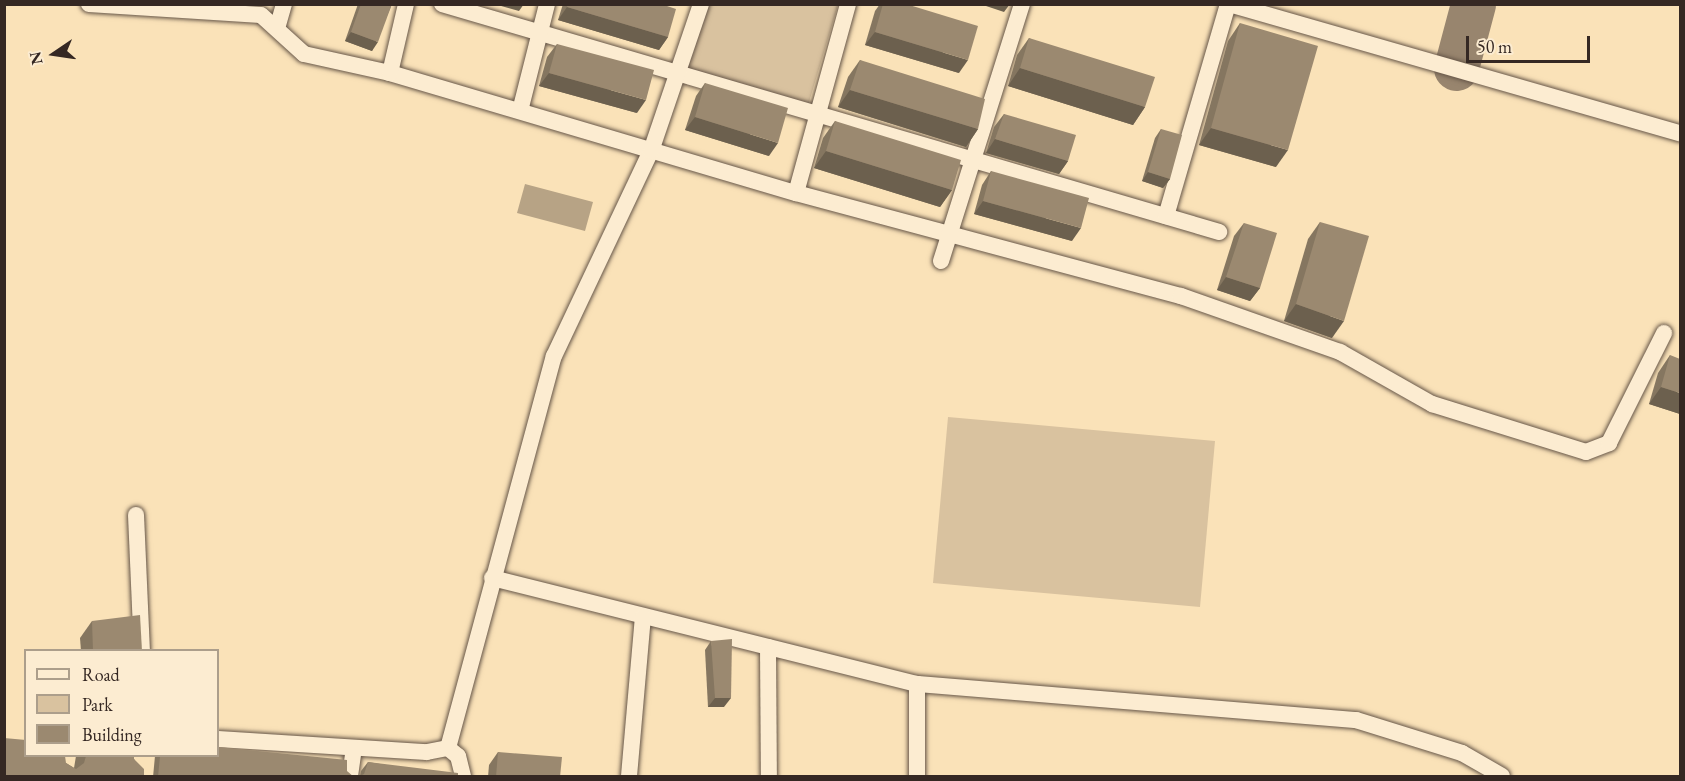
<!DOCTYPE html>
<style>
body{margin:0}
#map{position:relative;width:1685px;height:781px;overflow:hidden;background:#fae2b8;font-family:"EB Garamond",serif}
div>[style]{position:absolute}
.green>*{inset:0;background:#d9c29f}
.water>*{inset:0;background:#b7a385}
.taxiway>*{height:45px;margin:-22.5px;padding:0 22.5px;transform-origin:22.5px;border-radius:22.5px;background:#98856e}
.roads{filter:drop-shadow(0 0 2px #665648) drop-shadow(0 0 2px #665648)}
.minor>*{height:16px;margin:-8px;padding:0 8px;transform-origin:8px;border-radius:8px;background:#fcecd1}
.wall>*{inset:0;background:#857660}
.shaded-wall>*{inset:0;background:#6c604e}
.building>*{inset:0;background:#9b8970}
span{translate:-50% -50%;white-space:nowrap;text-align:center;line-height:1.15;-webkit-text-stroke:5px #fcecd1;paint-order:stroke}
.frame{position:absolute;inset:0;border:6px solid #352823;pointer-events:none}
.legend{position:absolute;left:24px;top:649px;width:195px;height:108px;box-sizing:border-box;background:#fcecd1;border:2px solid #ac9e8b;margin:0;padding:8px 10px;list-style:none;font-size:18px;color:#352823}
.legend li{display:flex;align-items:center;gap:12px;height:30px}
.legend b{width:30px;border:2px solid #ac9e8b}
.north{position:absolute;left:24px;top:24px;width:60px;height:60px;-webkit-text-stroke:4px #fcecd1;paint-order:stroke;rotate:257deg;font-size:16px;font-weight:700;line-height:24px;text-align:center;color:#352823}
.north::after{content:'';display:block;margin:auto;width:21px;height:27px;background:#352823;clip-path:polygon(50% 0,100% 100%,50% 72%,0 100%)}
.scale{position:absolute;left:1466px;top:36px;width:124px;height:27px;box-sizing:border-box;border:3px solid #352823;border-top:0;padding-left:8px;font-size:18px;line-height:21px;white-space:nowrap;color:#352823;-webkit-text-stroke:4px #fcecd1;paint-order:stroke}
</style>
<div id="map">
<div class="green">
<div style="clip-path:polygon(706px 5px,838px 5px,807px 109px,686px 73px)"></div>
<div style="clip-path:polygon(948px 417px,1215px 441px,1200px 607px,933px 583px)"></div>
</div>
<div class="water">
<div style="clip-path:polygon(525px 184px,593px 202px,585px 231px,517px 213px)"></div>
</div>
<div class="taxiway">
<div style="left:1456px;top:68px;width:66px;rotate:-75.1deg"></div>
</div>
<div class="roads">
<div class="minor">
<div style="left:89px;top:4px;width:172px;rotate:3.7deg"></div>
<div style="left:261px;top:15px;width:58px;rotate:42.2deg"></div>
<div style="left:304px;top:54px;width:88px;rotate:12.5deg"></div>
<div style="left:390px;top:73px;width:423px;rotate:16.5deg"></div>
<div style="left:796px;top:193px;width:399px;rotate:15deg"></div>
<div style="left:1181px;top:296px;width:169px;rotate:19.4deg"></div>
<div style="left:1340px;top:352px;width:106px;rotate:29.5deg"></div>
<div style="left:1432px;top:404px;width:161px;rotate:17.3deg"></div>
<div style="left:1586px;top:452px;width:25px;rotate:-21deg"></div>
<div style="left:1609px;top:443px;width:123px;rotate:-63.4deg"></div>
<div style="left:442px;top:4px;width:810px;rotate:16.35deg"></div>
<div style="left:1229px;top:4px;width:469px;rotate:16deg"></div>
<div style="left:278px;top:25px;width:22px;rotate:-74deg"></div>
<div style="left:390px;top:73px;width:71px;rotate:-76.9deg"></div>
<div style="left:520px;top:111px;width:110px;rotate:-75.8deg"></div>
<div style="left:796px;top:193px;width:196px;rotate:-74.6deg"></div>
<div style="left:1166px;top:216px;width:221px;rotate:-73.7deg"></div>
<div style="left:941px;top:261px;width:269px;rotate:-72.5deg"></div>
<div style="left:136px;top:515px;width:135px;rotate:87.5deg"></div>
<div style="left:492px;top:578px;width:438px;rotate:14deg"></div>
<div style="left:917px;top:684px;width:440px;rotate:4.7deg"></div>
<div style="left:1356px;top:720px;width:111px;rotate:17.3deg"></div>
<div style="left:1462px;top:753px;width:46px;rotate:29.9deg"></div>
<div style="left:768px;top:647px;width:129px;rotate:89.6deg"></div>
<div style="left:917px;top:684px;width:92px;rotate:90deg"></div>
<div style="left:218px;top:739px;width:209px;rotate:3.6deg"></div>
<div style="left:427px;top:752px;width:21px;rotate:-11deg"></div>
<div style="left:448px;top:748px;width:406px;rotate:-74.9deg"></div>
<div style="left:554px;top:356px;width:227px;rotate:-64.7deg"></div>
<div style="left:651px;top:151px;width:155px;rotate:-71.2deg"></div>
<div style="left:448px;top:748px;width:13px;rotate:39deg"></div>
<div style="left:458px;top:756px;width:21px;rotate:76deg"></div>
<div style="left:350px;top:776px;width:27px;rotate:-82deg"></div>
<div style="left:629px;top:776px;width:160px;rotate:-85deg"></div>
</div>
</div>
<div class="wall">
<div style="clip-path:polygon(358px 4px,392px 4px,372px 51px,345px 41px)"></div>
<div style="clip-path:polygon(563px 4px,661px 4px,668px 37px,659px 50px,558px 20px)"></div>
<div style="clip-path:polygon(880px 4px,906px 4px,959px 73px,865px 45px,875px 11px)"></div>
<div style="clip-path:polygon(1240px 23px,1276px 167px,1199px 145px,1228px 41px)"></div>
<div style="clip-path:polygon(1029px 38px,1145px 107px,1133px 125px,1008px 86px,1017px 55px)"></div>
<div style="clip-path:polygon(557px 44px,637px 113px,539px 86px,547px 57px)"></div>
<div style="clip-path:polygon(860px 60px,978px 129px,966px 147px,838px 107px,848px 77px)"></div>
<div style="clip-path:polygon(705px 83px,769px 156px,685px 130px,696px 96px)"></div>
<div style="clip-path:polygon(1004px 114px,1068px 161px,1059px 174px,986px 153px,994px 127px)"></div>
<div style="clip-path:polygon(835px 121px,952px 190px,940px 207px,814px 168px,823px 138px)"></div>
<div style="clip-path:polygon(1161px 129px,1170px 179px,1163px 188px,1142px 181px,1155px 138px)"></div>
<div style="clip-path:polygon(991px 171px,1072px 241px,974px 214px,982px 185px)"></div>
<div style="clip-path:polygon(1320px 222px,1332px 338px,1284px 321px,1308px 239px)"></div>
<div style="clip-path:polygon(1244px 223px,1260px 288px,1250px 301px,1217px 290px,1234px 236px)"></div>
<div style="clip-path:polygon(1670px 355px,1680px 414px,1649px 404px,1658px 373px)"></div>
<div style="clip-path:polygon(92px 621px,142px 651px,81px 651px,80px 638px)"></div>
<div style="clip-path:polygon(711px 641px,724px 707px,708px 707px,705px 650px)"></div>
<div style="clip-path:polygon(498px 752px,560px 777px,488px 777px,489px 765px)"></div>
<div style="clip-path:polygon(76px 756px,134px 756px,134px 759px,144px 777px,4px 777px,66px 763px,74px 768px)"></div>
<div style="clip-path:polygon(155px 756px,218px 756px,354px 777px,153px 777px)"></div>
<div style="clip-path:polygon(368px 762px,458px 777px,360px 776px,361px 771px)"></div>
</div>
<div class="shaded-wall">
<div style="clip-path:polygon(494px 4px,524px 4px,519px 11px)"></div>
<div style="clip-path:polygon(980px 4px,1010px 4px,1004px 12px)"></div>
<div style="clip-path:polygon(567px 7px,668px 37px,659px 50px,558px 20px)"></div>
<div style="clip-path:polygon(351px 32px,378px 42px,372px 51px,345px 41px)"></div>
<div style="clip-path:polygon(875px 32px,968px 60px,959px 73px,865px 45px)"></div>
<div style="clip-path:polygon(1020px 68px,1145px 107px,1133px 125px,1008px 86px)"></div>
<div style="clip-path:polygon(549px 73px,646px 100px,637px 113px,539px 86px)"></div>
<div style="clip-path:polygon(850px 90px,978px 129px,966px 147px,838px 107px)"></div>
<div style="clip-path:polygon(695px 117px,778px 143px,769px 156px,685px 130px)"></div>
<div style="clip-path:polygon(1211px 128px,1288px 150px,1276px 167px,1199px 145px)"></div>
<div style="clip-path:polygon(995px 139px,1068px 161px,1059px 174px,986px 153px)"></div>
<div style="clip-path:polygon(826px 151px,952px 190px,940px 207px,814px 168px)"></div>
<div style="clip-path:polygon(1148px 172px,1170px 179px,1163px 188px,1142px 181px)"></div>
<div style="clip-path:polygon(983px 201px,1081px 228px,1072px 241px,974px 214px)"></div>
<div style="clip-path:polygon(1226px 277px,1260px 288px,1250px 301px,1217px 290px)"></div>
<div style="clip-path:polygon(1296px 304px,1344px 321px,1332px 338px,1284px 321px)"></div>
<div style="clip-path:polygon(1661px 387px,1680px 393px,1680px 414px,1649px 404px)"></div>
<div style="clip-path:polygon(715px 698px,731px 698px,724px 707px,708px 707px)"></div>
</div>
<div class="building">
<div style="clip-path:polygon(361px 4px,392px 4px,378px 42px,351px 32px)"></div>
<div style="clip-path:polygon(568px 4px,661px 4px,676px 9px,668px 37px,567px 7px)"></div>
<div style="clip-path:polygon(883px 4px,906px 4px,978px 26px,968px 60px,875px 32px)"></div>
<div style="clip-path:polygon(1240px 23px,1318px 46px,1288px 150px,1211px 128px)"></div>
<div style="clip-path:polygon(1029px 38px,1155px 77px,1145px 107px,1020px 68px)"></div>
<div style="clip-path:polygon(557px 44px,654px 70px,646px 100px,549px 73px)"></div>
<div style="clip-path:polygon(860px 60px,985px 99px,978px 129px,850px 90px)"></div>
<div style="clip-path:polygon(705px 83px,788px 108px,778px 143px,695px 117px)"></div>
<div style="clip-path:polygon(1004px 114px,1076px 135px,1068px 161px,995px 139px)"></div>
<div style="clip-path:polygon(835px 121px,961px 160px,952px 190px,826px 151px)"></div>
<div style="clip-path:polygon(1161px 129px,1182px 135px,1170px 179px,1148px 172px)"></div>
<div style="clip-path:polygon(991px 171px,1089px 198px,1081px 228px,983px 201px)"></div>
<div style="clip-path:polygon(1320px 222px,1369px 236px,1344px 321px,1296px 304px)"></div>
<div style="clip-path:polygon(1244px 223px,1277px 233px,1260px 288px,1226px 277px)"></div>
<div style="clip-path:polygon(1670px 355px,1680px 359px,1680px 393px,1661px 387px)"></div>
<div style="clip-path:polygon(140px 615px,142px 651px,93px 651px,92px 621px)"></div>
<div style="clip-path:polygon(732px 639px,731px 698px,715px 698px,711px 641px)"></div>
<div style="clip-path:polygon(4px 738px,26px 740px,26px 756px,65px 756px,66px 763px,76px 769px,84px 763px,86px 756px,134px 756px,134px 759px,144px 769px,144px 777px,4px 777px)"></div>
<div style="clip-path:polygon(218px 747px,347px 760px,347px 771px,354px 777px,158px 777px,160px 756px,218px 756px)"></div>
<div style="clip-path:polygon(498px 752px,562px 757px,560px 777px,496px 777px)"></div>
<div style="clip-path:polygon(368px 762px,458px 773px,458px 777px,358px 777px,364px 774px)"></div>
</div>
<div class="frame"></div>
<ul class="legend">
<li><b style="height:8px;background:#fcecd1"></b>Road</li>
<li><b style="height:16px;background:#d9c29f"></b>Park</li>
<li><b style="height:16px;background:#9b8970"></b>Building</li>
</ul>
<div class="north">N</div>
<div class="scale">50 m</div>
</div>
